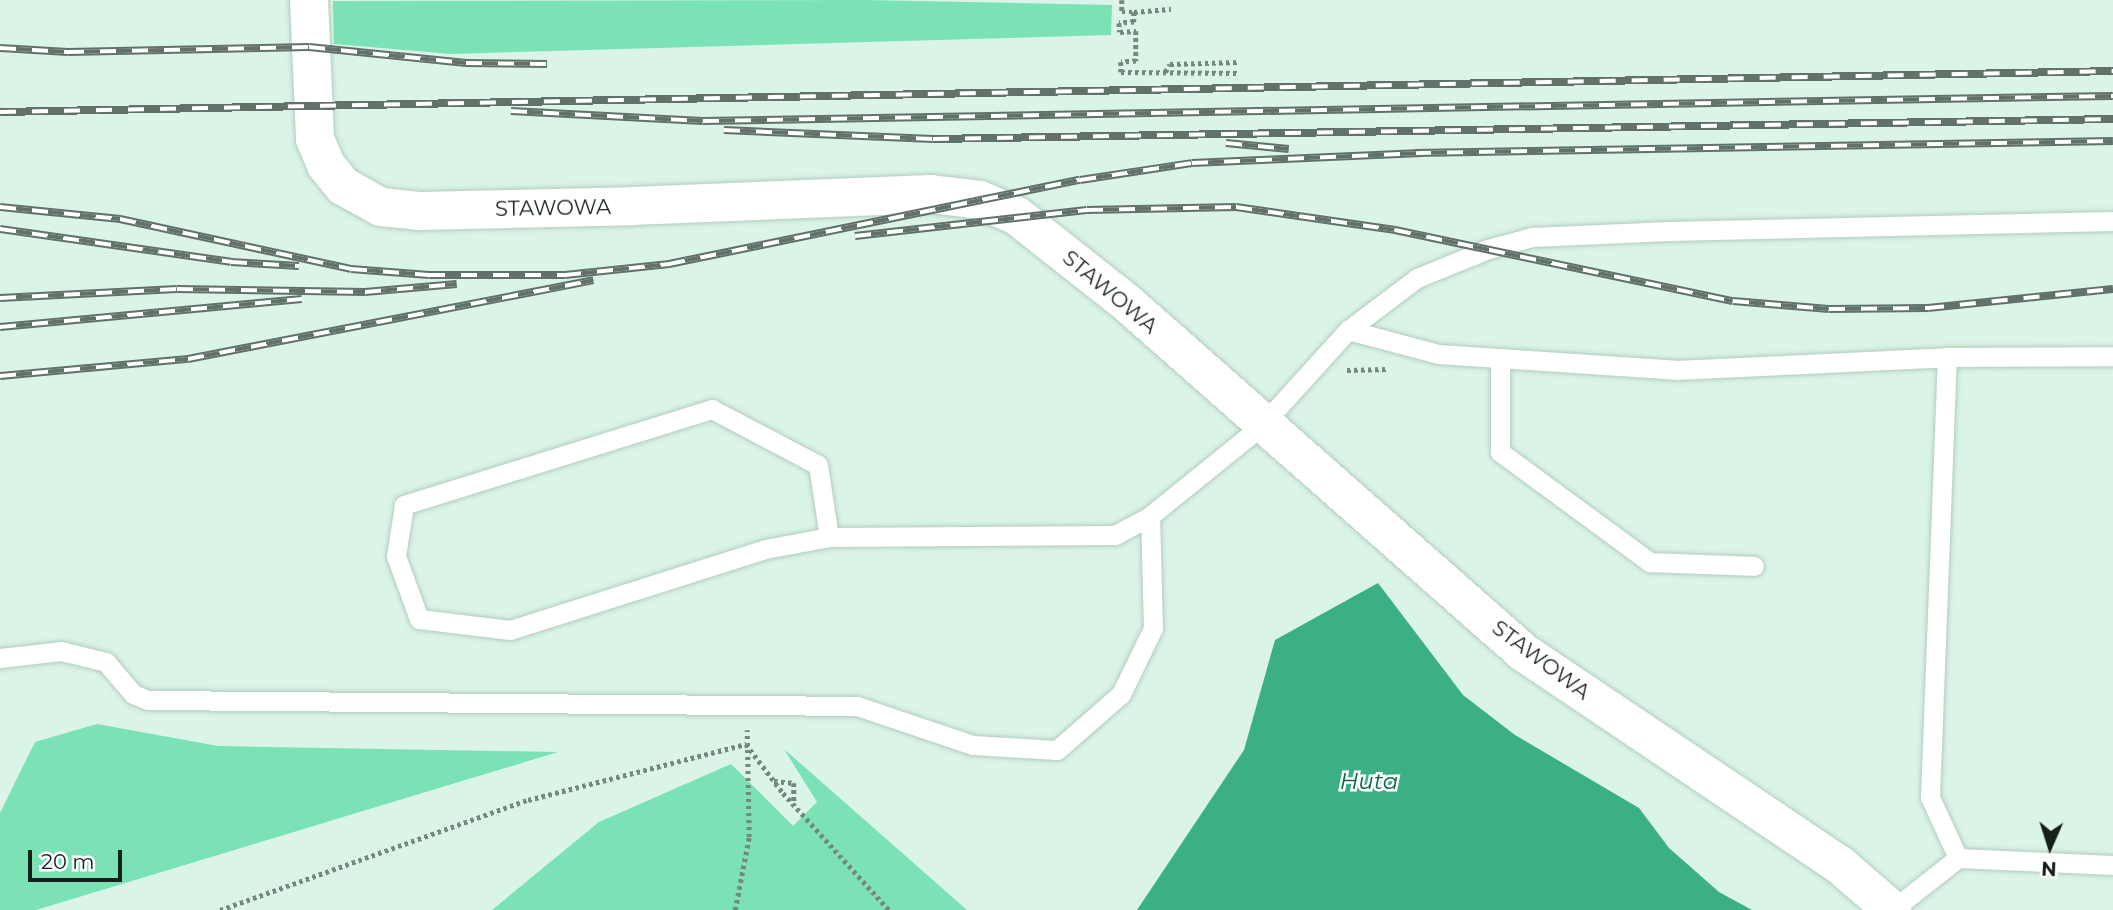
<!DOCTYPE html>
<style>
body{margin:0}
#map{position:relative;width:2113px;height:910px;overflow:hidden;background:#daf4e7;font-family:Montserrat,sans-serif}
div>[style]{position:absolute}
.green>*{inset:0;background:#7be2b6}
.water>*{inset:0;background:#3bb084}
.path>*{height:4.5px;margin-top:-2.25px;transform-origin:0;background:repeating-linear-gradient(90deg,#76877f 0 3.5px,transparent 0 7px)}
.roads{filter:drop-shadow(0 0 2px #b3ccbf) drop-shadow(0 0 2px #b3ccbf)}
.service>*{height:19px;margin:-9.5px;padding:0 9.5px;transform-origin:9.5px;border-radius:9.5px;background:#fff}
.minor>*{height:38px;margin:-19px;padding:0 19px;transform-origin:19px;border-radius:19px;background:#fff}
.rail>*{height:8px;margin-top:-4px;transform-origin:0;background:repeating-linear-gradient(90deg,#fff 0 16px,#62726a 0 32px);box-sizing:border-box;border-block:2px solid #62726a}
span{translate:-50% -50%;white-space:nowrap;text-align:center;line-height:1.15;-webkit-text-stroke:5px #fff;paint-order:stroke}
.street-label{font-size:21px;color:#17201b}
.water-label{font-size:23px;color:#0e6649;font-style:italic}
.north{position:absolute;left:2015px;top:812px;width:70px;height:70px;-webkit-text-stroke:5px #fff;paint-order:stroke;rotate:183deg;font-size:19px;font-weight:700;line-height:28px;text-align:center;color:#17201b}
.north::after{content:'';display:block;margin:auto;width:24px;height:32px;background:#17201b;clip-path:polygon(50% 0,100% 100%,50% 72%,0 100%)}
.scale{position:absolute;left:28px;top:850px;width:94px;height:32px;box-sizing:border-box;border:4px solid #17201b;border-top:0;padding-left:9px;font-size:21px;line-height:24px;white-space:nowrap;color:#17201b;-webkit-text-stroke:5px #fff;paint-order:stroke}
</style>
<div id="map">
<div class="green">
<div style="clip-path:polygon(865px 0,1112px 5px,1111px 35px,451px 54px,334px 44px,333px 1px)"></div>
<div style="clip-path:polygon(97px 724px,218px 746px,558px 752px,36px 910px,0 910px,0 813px,35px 742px)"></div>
<div style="clip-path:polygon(784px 749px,967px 910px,492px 910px,599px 822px,731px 764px,793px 826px,817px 802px)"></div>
</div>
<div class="water">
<div style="clip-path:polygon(1378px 583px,1463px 695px,1515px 735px,1639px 808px,1669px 848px,1719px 892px,1752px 910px,1137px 910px,1244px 750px,1275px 640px)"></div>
</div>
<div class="path">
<div style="left:1122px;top:0;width:12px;rotate:90deg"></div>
<div style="left:1122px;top:12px;width:12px"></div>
<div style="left:1134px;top:12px;width:10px;rotate:90deg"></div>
<div style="left:1134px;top:22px;width:15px;rotate:176deg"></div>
<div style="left:1119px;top:23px;width:9px;rotate:84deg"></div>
<div style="left:1120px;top:32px;width:16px;rotate:-4deg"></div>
<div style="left:1136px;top:31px;width:30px;rotate:90deg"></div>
<div style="left:1136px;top:61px;width:15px;rotate:176deg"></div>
<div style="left:1121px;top:62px;width:10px;rotate:90deg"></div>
<div style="left:1121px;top:72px;width:118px;rotate:0.5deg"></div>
<div style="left:1134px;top:12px;width:37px;rotate:-5deg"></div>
<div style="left:1165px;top:72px;width:9px;rotate:-58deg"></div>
<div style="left:1170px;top:64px;width:69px;rotate:-1.7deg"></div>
<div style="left:1347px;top:370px;width:41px;rotate:-1.4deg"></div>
<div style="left:746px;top:744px;width:61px;rotate:52.9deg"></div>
<div style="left:783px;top:793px;width:158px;rotate:47.8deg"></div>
<div style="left:774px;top:781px;width:20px;rotate:6deg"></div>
<div style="left:794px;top:783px;width:22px;rotate:90deg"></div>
<div style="left:220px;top:910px;width:327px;rotate:-19.7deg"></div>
<div style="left:528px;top:800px;width:225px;rotate:-14.4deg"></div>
<div style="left:735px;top:910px;width:74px;rotate:-79.1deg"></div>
<div style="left:749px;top:837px;width:107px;rotate:-91.1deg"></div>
</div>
<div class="roads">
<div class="service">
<div style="left:1348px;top:330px;width:93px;rotate:14.9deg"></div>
<div style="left:1438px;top:354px;width:239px;rotate:3.8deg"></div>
<div style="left:1676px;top:370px;width:271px;rotate:-2.7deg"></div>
<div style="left:1947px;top:357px;width:166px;rotate:-0.3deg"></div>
<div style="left:1500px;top:358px;width:94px;rotate:90deg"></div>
<div style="left:1500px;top:452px;width:186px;rotate:36.3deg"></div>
<div style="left:1650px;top:562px;width:104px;rotate:2.2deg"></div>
<div style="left:829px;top:537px;width:73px;rotate:-98.7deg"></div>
<div style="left:818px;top:465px;width:120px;rotate:-152.2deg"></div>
<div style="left:712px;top:409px;width:323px;rotate:162.7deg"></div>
<div style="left:404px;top:505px;width:52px;rotate:98.9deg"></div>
<div style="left:396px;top:556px;width:67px;rotate:69.9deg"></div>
<div style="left:419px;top:619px;width:92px;rotate:6.9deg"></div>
<div style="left:510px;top:630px;width:268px;rotate:-17.6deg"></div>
<div style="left:765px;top:549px;width:65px;rotate:-10.6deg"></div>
<div style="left:829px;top:537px;width:286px;rotate:-0.4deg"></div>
<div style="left:1115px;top:535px;width:40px;rotate:-28deg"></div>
<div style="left:1150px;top:516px;width:143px;rotate:-39deg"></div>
<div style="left:1261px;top:426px;width:130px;rotate:-47.8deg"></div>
<div style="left:1348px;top:330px;width:86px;rotate:-37deg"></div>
<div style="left:1417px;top:278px;width:77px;rotate:-22.2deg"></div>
<div style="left:1488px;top:249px;width:46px;rotate:-15.3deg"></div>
<div style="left:1532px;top:237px;width:137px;rotate:-2.5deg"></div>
<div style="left:1669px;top:231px;width:444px;rotate:-1.3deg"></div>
<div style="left:0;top:658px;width:61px;rotate:-6.5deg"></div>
<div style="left:61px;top:651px;width:46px;rotate:13.7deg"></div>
<div style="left:106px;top:662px;width:42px;rotate:49.8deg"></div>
<div style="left:133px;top:694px;width:16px;rotate:22deg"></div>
<div style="left:148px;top:700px;width:709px;rotate:0.48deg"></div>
<div style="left:857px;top:706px;width:122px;rotate:18.6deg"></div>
<div style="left:973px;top:745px;width:84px;rotate:3.4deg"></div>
<div style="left:1057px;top:750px;width:85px;rotate:-41.2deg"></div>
<div style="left:1121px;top:694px;width:73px;rotate:-64.1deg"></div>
<div style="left:1153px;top:628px;width:112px;rotate:-91.5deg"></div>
<div style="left:1958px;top:858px;width:155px;rotate:2.6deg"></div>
<div style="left:1892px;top:910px;width:84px;rotate:-38.2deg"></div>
<div style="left:1958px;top:858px;width:67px;rotate:-114.7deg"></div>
<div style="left:1930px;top:797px;width:440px;rotate:-87.8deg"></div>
</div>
<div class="minor">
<div style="left:309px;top:0;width:139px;rotate:87.5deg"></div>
<div style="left:315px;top:139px;width:28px;rotate:67deg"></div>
<div style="left:326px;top:165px;width:27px;rotate:51deg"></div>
<div style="left:343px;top:186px;width:43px;rotate:28.9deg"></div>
<div style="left:381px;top:207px;width:38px;rotate:6deg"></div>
<div style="left:419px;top:211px;width:213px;rotate:-1.3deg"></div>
<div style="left:632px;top:206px;width:299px;rotate:-2.3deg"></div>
<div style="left:931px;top:194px;width:49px;rotate:7deg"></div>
<div style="left:980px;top:200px;width:40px;rotate:23.4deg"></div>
<div style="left:1017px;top:216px;width:140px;rotate:38.3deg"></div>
<div style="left:1127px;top:303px;width:528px;rotate:41.39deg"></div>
<div style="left:1523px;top:652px;width:382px;rotate:33.9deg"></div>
<div style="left:1840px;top:865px;width:69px;rotate:40.9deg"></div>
</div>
</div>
<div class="rail">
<div style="left:0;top:48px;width:68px;rotate:3.4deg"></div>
<div style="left:68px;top:52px;width:241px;rotate:-1.2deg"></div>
<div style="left:309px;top:47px;width:158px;rotate:5.8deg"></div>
<div style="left:466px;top:63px;width:81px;rotate:0.7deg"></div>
<div style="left:511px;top:111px;width:192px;rotate:3deg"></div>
<div style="left:703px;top:121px;width:1410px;rotate:-1.02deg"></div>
<div style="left:0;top:112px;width:2113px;rotate:-1.11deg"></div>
<div style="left:724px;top:130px;width:209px;rotate:2.5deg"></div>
<div style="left:933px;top:139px;width:1180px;rotate:-0.97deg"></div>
<div style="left:1226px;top:143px;width:63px;rotate:5.4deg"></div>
<div style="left:1415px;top:153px;width:698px;rotate:-0.98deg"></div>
<div style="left:0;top:207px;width:121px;rotate:5.7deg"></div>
<div style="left:120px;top:219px;width:236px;rotate:12.2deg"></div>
<div style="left:351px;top:269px;width:78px;rotate:4.4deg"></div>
<div style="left:429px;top:275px;width:136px"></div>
<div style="left:565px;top:275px;width:105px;rotate:-6deg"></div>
<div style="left:669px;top:264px;width:419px;rotate:-11.6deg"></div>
<div style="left:1080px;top:180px;width:113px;rotate:-8.6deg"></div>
<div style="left:1192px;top:163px;width:230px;rotate:-2.5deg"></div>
<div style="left:0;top:229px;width:233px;rotate:8.1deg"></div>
<div style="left:231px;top:262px;width:68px;rotate:3.4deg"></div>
<div style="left:855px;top:236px;width:233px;rotate:-6.4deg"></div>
<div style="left:1087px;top:210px;width:149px;rotate:-1.2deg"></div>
<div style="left:1236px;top:207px;width:161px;rotate:8.2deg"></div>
<div style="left:1395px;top:230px;width:345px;rotate:11.9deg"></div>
<div style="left:1733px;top:301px;width:96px;rotate:4.8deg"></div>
<div style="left:1829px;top:309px;width:99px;rotate:-0.6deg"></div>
<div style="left:1928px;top:308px;width:186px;rotate:-5.9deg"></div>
<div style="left:0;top:298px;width:177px;rotate:-2.9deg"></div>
<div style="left:177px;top:289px;width:188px;rotate:0.9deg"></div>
<div style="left:365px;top:292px;width:92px;rotate:-5deg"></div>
<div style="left:0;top:327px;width:303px;rotate:-5.3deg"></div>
<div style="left:0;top:376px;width:189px;rotate:-5.2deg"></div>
<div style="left:188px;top:359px;width:413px;rotate:-11deg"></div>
</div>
<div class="street-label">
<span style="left:553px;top:208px;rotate:-1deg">STAWOWA</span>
<span style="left:1110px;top:292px;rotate:40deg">STAWOWA</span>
<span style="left:1541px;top:660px;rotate:37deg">STAWOWA</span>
</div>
<div class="water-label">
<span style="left:1369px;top:781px">Huta</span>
</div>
<div class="north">N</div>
<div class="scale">20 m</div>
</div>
